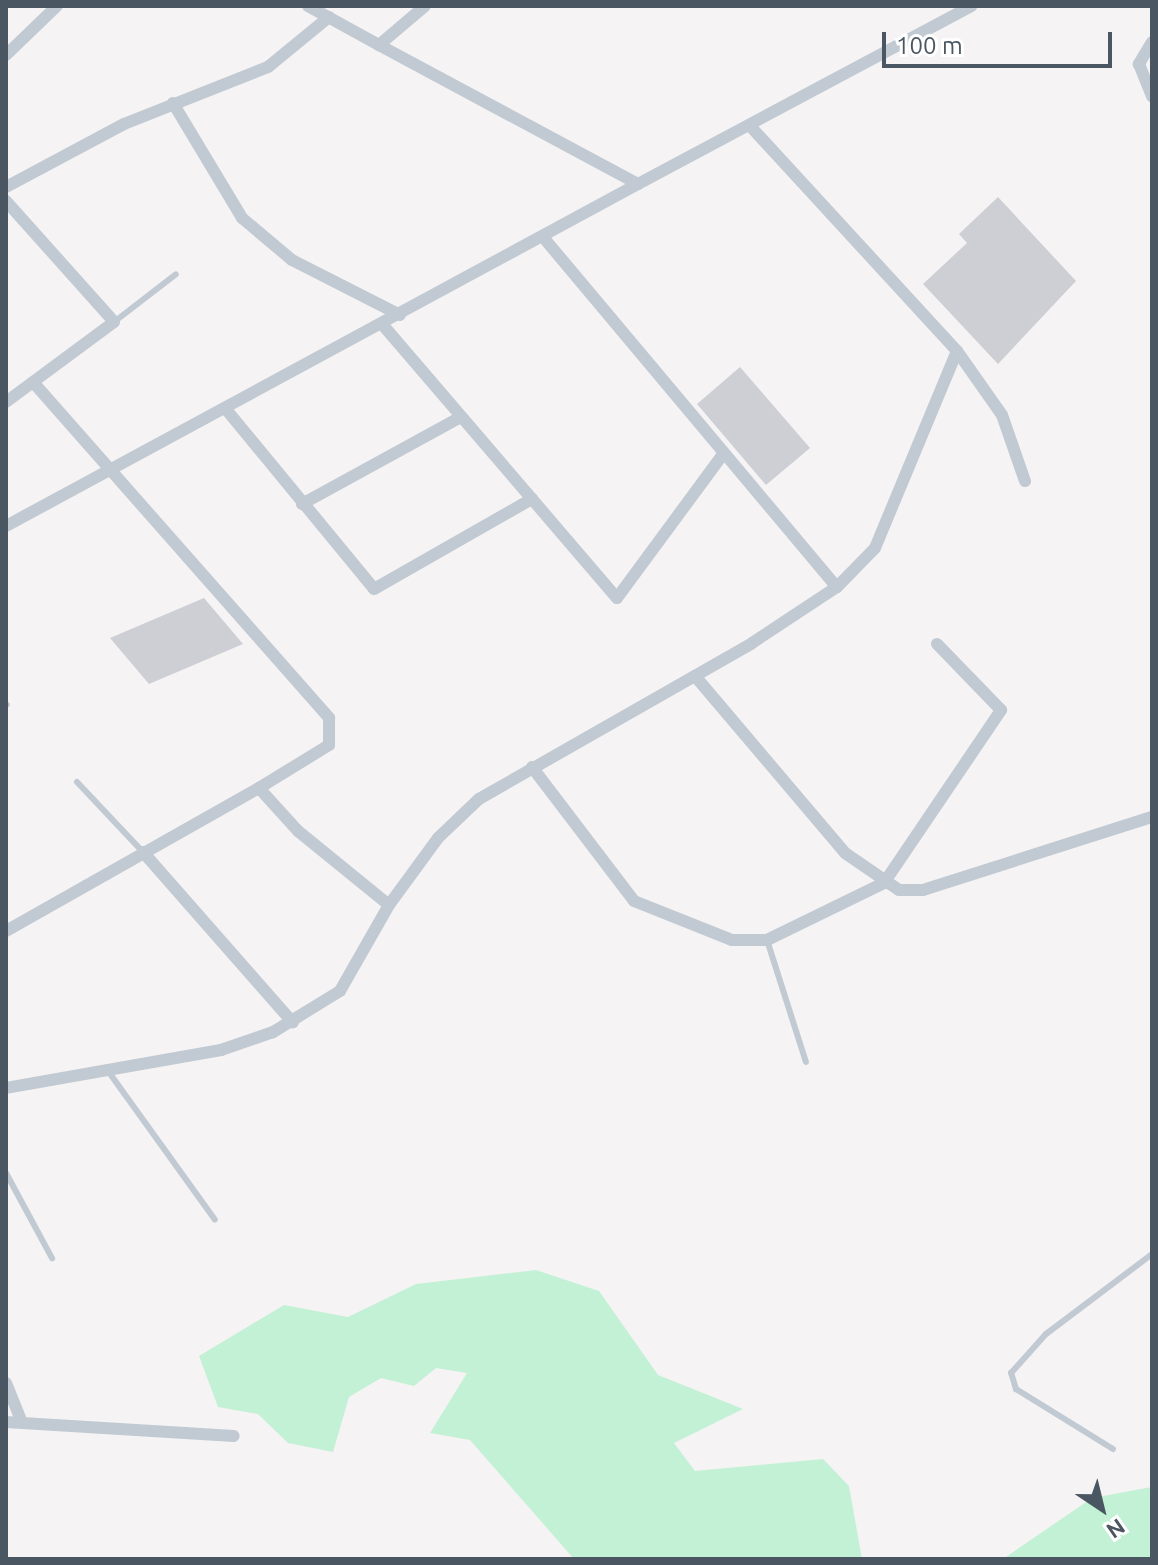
<!DOCTYPE html>
<style>
body{margin:0}
#map{position:relative;width:1158px;height:1565px;overflow:hidden;background:#f5f3f3;font-family:Ubuntu,sans-serif}
div>[style]{position:absolute}
.green>*{inset:0;background:#c3f1d5}
.building>*{inset:0;background:#cdcfd5}
.lane>*{height:6px;margin:-3px;padding:0 3px;transform-origin:3px;border-radius:3px;background:#c1cad2}
.street>*{height:12px;margin:-6px;padding:0 6px;transform-origin:6px;border-radius:6px;background:#c1cad2}
span{translate:-50% -50%;white-space:nowrap;text-align:center;line-height:1.15;-webkit-text-stroke:8px #fff;paint-order:stroke}
.frame{position:absolute;inset:0;border:8px solid #4a5661;pointer-events:none}
.north{position:absolute;left:1062px;top:1469px;width:80px;height:80px;-webkit-text-stroke:6px #fff;paint-order:stroke;rotate:145deg;font-size:22px;font-weight:700;line-height:32px;text-align:center;color:#4a5661}
.north::after{content:'';display:block;margin:auto;width:28px;height:36px;background:#4a5661;clip-path:polygon(50% 0,100% 100%,50% 72%,0 100%)}
.scale{position:absolute;left:882px;top:32px;width:230px;height:36px;box-sizing:border-box;border:4px solid #4a5661;border-top:0;padding-left:10px;font-size:24px;line-height:28px;white-space:nowrap;color:#4a5661;-webkit-text-stroke:6px #fff;paint-order:stroke}
</style>
<div id="map">
<div class="green">
<div style="clip-path:polygon(536px 1270px,599px 1291px,658px 1375px,743px 1409px,674px 1443px,695px 1471px,823px 1459px,849px 1486px,862px 1559px,574px 1559px,470px 1440px,430px 1433px,467px 1373px,436px 1368px,414px 1386px,381px 1378px,349px 1397px,333px 1452px,288px 1443px,258px 1414px,218px 1407px,199px 1356px,284px 1305px,348px 1317px,416px 1284px)"></div>
<div style="clip-path:polygon(1152px 1487px,1152px 1559px,1003px 1559px,1092px 1498px)"></div>
</div>
<div class="building">
<div style="clip-path:polygon(998px 197px,1076px 281px,998px 364px,923px 284px,967px 243px,959px 234px)"></div>
<div style="clip-path:polygon(740px 367px,810px 448px,766px 485px,697px 404px)"></div>
<div style="clip-path:polygon(204px 598px,243px 644px,149px 684px,110px 638px)"></div>
</div>
<div class="lane">
<div style="left:114px;top:322px;width:78px;rotate:-37.7deg"></div>
<div style="left:6px;top:704px;width:1px;rotate:45deg"></div>
<div style="left:77px;top:782px;width:96px;rotate:46.7deg"></div>
<div style="left:767px;top:940px;width:128px;rotate:72.3deg"></div>
<div style="left:108px;top:1071px;width:183px;rotate:54.3deg"></div>
<div style="left:6px;top:1173px;width:97px;rotate:61.6deg"></div>
<div style="left:1113px;top:1449px;width:114px;rotate:-148.3deg"></div>
<div style="left:1016px;top:1389px;width:17px;rotate:-107deg"></div>
<div style="left:1011px;top:1373px;width:52px;rotate:-48.1deg"></div>
<div style="left:1046px;top:1334px;width:133px;rotate:-37deg"></div>
</div>
<div class="street">
<div style="left:308px;top:6px;width:81px;rotate:28.8deg"></div>
<div style="left:379px;top:45px;width:60px;rotate:-40.3deg"></div>
<div style="left:1152px;top:42px;width:26px;rotate:121deg"></div>
<div style="left:1139px;top:64px;width:35px;rotate:68deg"></div>
<div style="left:6px;top:55px;width:71px;rotate:-43.9deg"></div>
<div style="left:173px;top:103px;width:134px;rotate:59deg"></div>
<div style="left:242px;top:218px;width:65px;rotate:40deg"></div>
<div style="left:292px;top:260px;width:121px;rotate:27deg"></div>
<div style="left:638px;top:184px;width:378px;rotate:-28.1deg"></div>
<div style="left:6px;top:187px;width:134px;rotate:-28.1deg"></div>
<div style="left:124px;top:124px;width:155px;rotate:-21.6deg"></div>
<div style="left:268px;top:67px;width:79px;rotate:-39.3deg"></div>
<div style="left:6px;top:201px;width:162px;rotate:48.2deg"></div>
<div style="left:114px;top:322px;width:134px;rotate:143.5deg"></div>
<div style="left:543px;top:237px;width:457px;rotate:50deg"></div>
<div style="left:382px;top:324px;width:361px;rotate:49.4deg"></div>
<div style="left:617px;top:598px;width:179px;rotate:-53.6deg"></div>
<div style="left:957px;top:351px;width:78px;rotate:54.9deg"></div>
<div style="left:1002px;top:415px;width:70px;rotate:70.8deg"></div>
<div style="left:33px;top:382px;width:448px;rotate:48.6deg"></div>
<div style="left:329px;top:718px;width:27px;rotate:90deg"></div>
<div style="left:329px;top:745px;width:82px;rotate:148.4deg"></div>
<div style="left:225px;top:408px;width:234px;rotate:50.5deg"></div>
<div style="left:374px;top:589px;width:182px;rotate:-29.7deg"></div>
<div style="left:302px;top:504px;width:181px;rotate:-28.7deg"></div>
<div style="left:6px;top:526px;width:719px;rotate:-28.42deg"></div>
<div style="left:638px;top:184px;width:294px;rotate:-151.8deg"></div>
<div style="left:695px;top:676px;width:232px;rotate:49.7deg"></div>
<div style="left:845px;top:853px;width:65px;rotate:34.4deg"></div>
<div style="left:899px;top:890px;width:24px"></div>
<div style="left:923px;top:890px;width:240px;rotate:-17.7deg"></div>
<div style="left:532px;top:767px;width:168px;rotate:52.7deg"></div>
<div style="left:634px;top:901px;width:105px;rotate:21.7deg"></div>
<div style="left:732px;top:940px;width:35px"></div>
<div style="left:767px;top:940px;width:130px;rotate:-26deg"></div>
<div style="left:884px;top:883px;width:209px;rotate:-55.9deg"></div>
<div style="left:1001px;top:710px;width:92px;rotate:-134.1deg"></div>
<div style="left:143px;top:852px;width:227px;rotate:48.7deg"></div>
<div style="left:389px;top:905px;width:83px;rotate:-53.8deg"></div>
<div style="left:438px;top:838px;width:57px;rotate:-43.6deg"></div>
<div style="left:479px;top:799px;width:314px;rotate:-29.7deg"></div>
<div style="left:752px;top:643px;width:102px;rotate:-33.4deg"></div>
<div style="left:837px;top:587px;width:54px;rotate:-45.7deg"></div>
<div style="left:875px;top:548px;width:213px;rotate:-67.4deg"></div>
<div style="left:957px;top:351px;width:306px;rotate:-132.6deg"></div>
<div style="left:6px;top:931px;width:291px;rotate:-29.5deg"></div>
<div style="left:259px;top:788px;width:58px;rotate:47.8deg"></div>
<div style="left:298px;top:831px;width:117px;rotate:39.1deg"></div>
<div style="left:389px;top:905px;width:99px;rotate:119.7deg"></div>
<div style="left:340px;top:991px;width:79px;rotate:148.5deg"></div>
<div style="left:273px;top:1032px;width:55px;rotate:160.9deg"></div>
<div style="left:221px;top:1050px;width:218px;rotate:170deg"></div>
<div style="left:6px;top:1383px;width:38px;rotate:68deg"></div>
<div style="left:6px;top:1422px;width:228px;rotate:3.5deg"></div>
</div>
<div class="frame"></div>
<div class="north">N</div>
<div class="scale">100 m</div>
</div>
